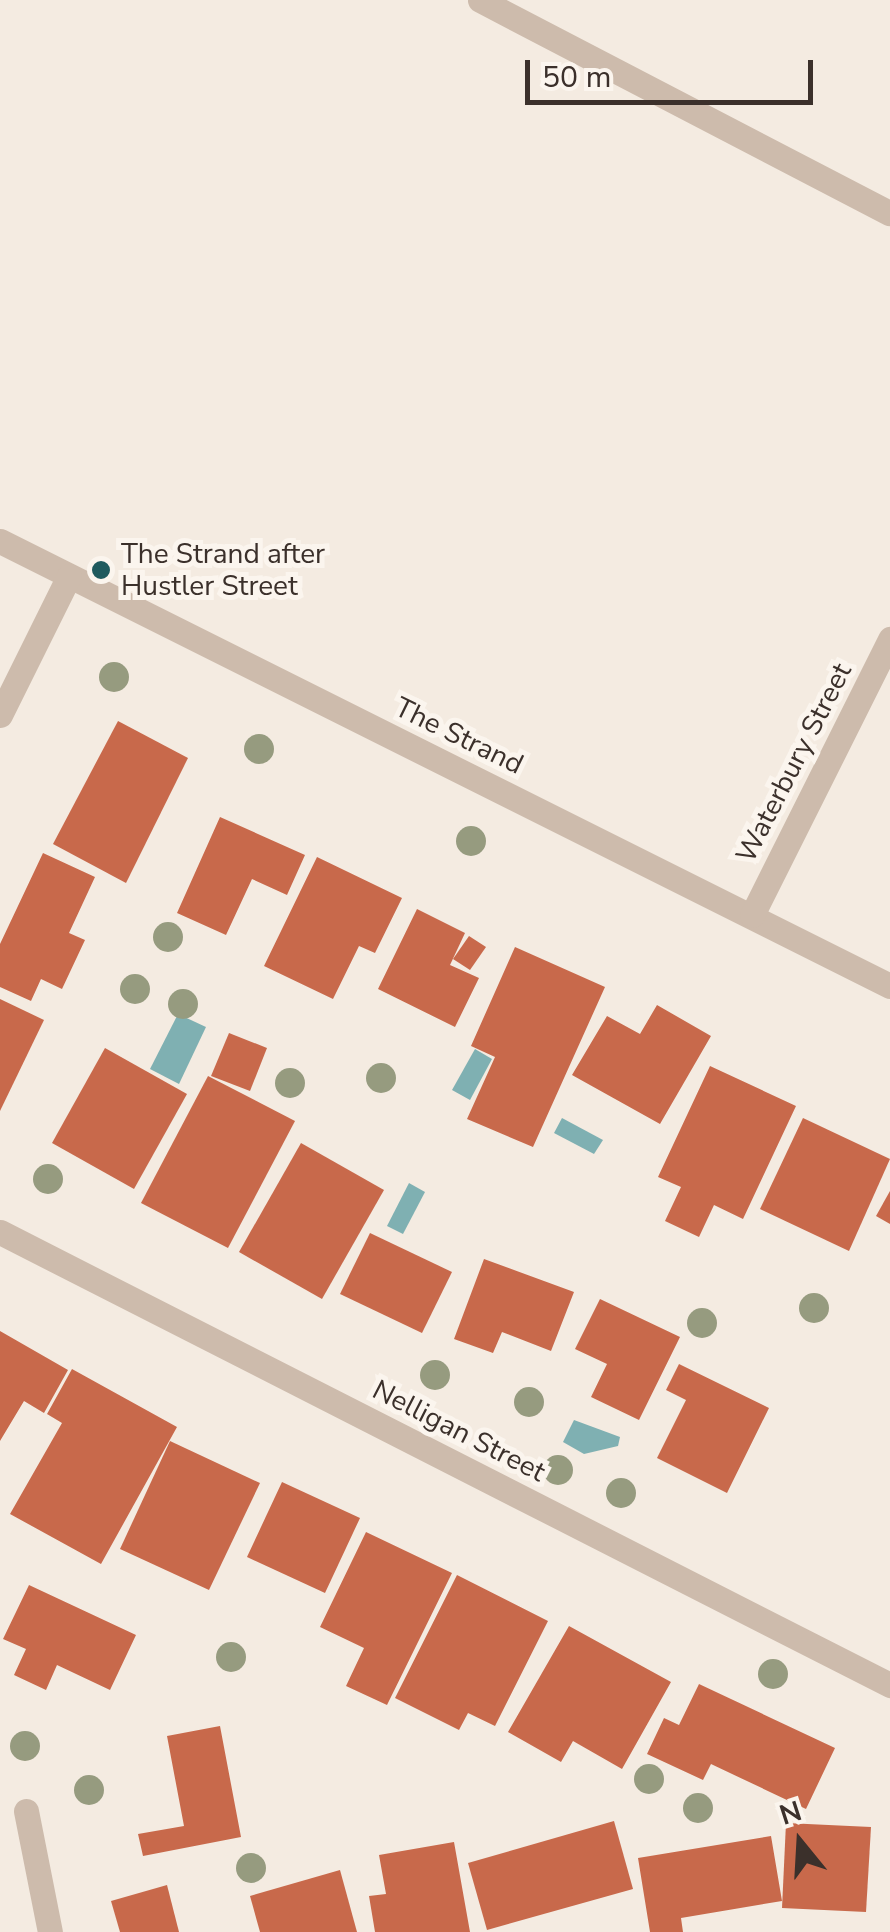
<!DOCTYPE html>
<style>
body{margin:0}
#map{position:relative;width:890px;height:1932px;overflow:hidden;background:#f4ebe1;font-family:"Nunito Sans",sans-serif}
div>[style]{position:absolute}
.water>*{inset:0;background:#7fb0b2}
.building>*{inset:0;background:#c8694b}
.minor>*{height:25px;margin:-12.5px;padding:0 12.5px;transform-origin:12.5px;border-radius:12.5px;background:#cdbbac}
.trees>*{width:30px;height:30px;margin:-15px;border-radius:50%;background:#969b7f}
.dots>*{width:28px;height:28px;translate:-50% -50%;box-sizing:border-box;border:5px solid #fbf5ee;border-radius:50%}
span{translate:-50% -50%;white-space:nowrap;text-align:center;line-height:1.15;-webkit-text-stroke:10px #fbf5ee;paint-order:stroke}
.poi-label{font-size:28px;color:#3b302b}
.left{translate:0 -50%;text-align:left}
.street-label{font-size:28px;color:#3b302b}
.north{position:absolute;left:750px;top:1792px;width:100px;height:100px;-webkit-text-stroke:8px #fbf5ee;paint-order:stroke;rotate:342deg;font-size:28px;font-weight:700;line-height:40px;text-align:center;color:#3b302b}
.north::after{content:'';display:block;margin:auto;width:35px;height:45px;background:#3b302b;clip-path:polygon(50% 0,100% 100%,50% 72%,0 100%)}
.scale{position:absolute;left:525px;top:60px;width:288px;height:45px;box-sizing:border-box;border:5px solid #3b302b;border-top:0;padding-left:12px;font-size:30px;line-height:35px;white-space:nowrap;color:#3b302b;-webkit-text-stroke:8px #fbf5ee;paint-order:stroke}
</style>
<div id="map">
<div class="water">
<div style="clip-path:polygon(178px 1014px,206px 1027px,179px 1084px,150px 1069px)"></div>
<div style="clip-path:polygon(475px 1049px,492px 1059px,470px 1100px,452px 1090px)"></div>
<div style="clip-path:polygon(562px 1118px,603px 1140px,594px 1154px,554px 1133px)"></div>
<div style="clip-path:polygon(409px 1183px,425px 1192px,403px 1234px,387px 1226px)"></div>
<div style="clip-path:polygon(574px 1420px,620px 1437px,618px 1446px,584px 1454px,563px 1442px)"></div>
</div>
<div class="building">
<div style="clip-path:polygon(118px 721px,188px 758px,126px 883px,53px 844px)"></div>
<div style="clip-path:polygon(220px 817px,305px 855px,287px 895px,252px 879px,226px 935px,177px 913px)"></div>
<div style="clip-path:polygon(43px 853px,95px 877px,69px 933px,85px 940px,62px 989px,41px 979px,31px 1001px,0 987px,0 944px)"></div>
<div style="clip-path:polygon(317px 857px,402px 898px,375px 953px,359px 946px,333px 999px,264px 966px)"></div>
<div style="clip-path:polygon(417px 909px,465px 933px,450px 965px,479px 978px,455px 1027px,378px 989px)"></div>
<div style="clip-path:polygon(469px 936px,486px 947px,470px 970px,453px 959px)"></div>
<div style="clip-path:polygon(515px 947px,605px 987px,533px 1147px,467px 1119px,495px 1057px,471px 1046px)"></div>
<div style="clip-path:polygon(0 999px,44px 1020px,0 1111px)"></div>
<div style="clip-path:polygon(657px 1005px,711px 1036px,660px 1124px,572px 1075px,607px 1016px,640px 1034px)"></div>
<div style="clip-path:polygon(229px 1033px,267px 1048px,250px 1091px,211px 1076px)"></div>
<div style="clip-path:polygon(105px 1048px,187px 1094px,134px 1189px,52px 1143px)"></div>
<div style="clip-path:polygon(710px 1066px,796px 1106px,743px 1219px,714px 1205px,699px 1237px,665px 1221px,681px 1187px,658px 1177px)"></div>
<div style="clip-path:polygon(208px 1076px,295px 1121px,228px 1248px,141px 1203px)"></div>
<div style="clip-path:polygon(803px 1118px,890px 1159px,849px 1251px,760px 1209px)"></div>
<div style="clip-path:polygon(301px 1143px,384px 1190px,322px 1299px,239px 1252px)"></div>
<div style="clip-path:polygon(890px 1191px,890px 1224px,876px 1216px)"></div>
<div style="clip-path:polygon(370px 1233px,452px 1272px,422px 1333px,340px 1294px)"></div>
<div style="clip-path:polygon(484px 1259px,574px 1292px,551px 1351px,502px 1332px,493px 1353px,454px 1339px)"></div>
<div style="clip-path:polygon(600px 1299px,680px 1337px,639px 1420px,591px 1397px,607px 1364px,575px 1349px)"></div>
<div style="clip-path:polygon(0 1331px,68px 1370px,44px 1413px,24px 1401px,0 1441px)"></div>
<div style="clip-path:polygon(679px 1364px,769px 1408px,727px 1493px,657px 1458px,686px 1400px,666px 1390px)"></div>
<div style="clip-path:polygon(72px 1369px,177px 1427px,101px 1564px,10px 1514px,62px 1423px,47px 1414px)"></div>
<div style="clip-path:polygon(170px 1441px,260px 1483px,209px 1590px,120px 1549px)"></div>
<div style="clip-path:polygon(282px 1482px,360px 1518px,325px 1593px,247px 1557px)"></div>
<div style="clip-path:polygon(366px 1532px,452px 1573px,387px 1705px,346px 1686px,364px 1648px,320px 1627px)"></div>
<div style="clip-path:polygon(457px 1575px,548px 1621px,495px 1726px,468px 1713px,459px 1730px,395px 1698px)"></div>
<div style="clip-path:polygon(29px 1585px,136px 1635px,110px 1690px,57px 1665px,46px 1690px,14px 1675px,26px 1649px,3px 1639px)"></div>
<div style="clip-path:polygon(569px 1626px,671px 1682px,622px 1769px,573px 1741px,561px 1762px,508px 1732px)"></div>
<div style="clip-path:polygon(699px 1684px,835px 1748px,806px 1809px,711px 1764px,703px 1780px,647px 1754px,664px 1718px,679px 1725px)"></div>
<div style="clip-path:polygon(220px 1726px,241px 1837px,143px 1856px,138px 1834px,184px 1826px,167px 1736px)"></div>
<div style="clip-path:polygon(614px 1821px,633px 1889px,487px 1930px,468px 1863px)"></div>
<div style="clip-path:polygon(786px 1823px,871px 1827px,866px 1912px,782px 1908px)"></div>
<div style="clip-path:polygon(771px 1836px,782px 1901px,681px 1918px,683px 1932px,650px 1932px,638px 1858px)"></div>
<div style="clip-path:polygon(454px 1842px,470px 1932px,375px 1932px,369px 1896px,386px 1894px,379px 1855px)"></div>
<div style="clip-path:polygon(340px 1870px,357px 1932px,260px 1932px,250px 1896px)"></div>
<div style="clip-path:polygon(167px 1885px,179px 1932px,120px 1932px,111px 1901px)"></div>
</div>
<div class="minor">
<div style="left:480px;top:0;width:462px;rotate:27.5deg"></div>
<div style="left:0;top:541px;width:995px;rotate:26.57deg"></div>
<div style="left:0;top:715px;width:155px;rotate:-63.6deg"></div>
<div style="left:752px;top:915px;width:309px;rotate:-63.4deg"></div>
<div style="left:0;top:1232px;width:999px;rotate:26.98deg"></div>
<div style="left:26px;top:1811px;width:123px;rotate:78.8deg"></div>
</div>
<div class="trees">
<div style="left:114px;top:677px"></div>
<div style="left:259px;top:749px"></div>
<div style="left:471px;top:841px"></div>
<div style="left:168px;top:937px"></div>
<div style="left:135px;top:989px"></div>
<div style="left:183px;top:1004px"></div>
<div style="left:381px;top:1078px"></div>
<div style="left:290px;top:1083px"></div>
<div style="left:48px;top:1179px"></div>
<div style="left:814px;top:1308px"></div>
<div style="left:702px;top:1323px"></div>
<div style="left:435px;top:1375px"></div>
<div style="left:529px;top:1402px"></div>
<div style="left:558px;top:1470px"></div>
<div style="left:621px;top:1493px"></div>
<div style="left:231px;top:1657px"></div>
<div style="left:773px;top:1674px"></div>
<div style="left:25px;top:1746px"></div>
<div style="left:649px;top:1779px"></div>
<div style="left:89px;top:1790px"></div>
<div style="left:698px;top:1808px"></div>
<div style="left:251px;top:1868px"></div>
</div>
<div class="dots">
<div style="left:101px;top:570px;background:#1f5a5e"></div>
</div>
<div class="poi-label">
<span class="left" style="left:121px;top:570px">The Strand after<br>Hustler Street</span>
</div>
<div class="street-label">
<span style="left:459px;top:736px;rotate:26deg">The Strand</span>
<span style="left:794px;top:763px;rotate:-63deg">Waterbury Street</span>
<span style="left:459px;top:1431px;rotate:27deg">Nelligan Street</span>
</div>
<div class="north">N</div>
<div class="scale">50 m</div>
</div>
